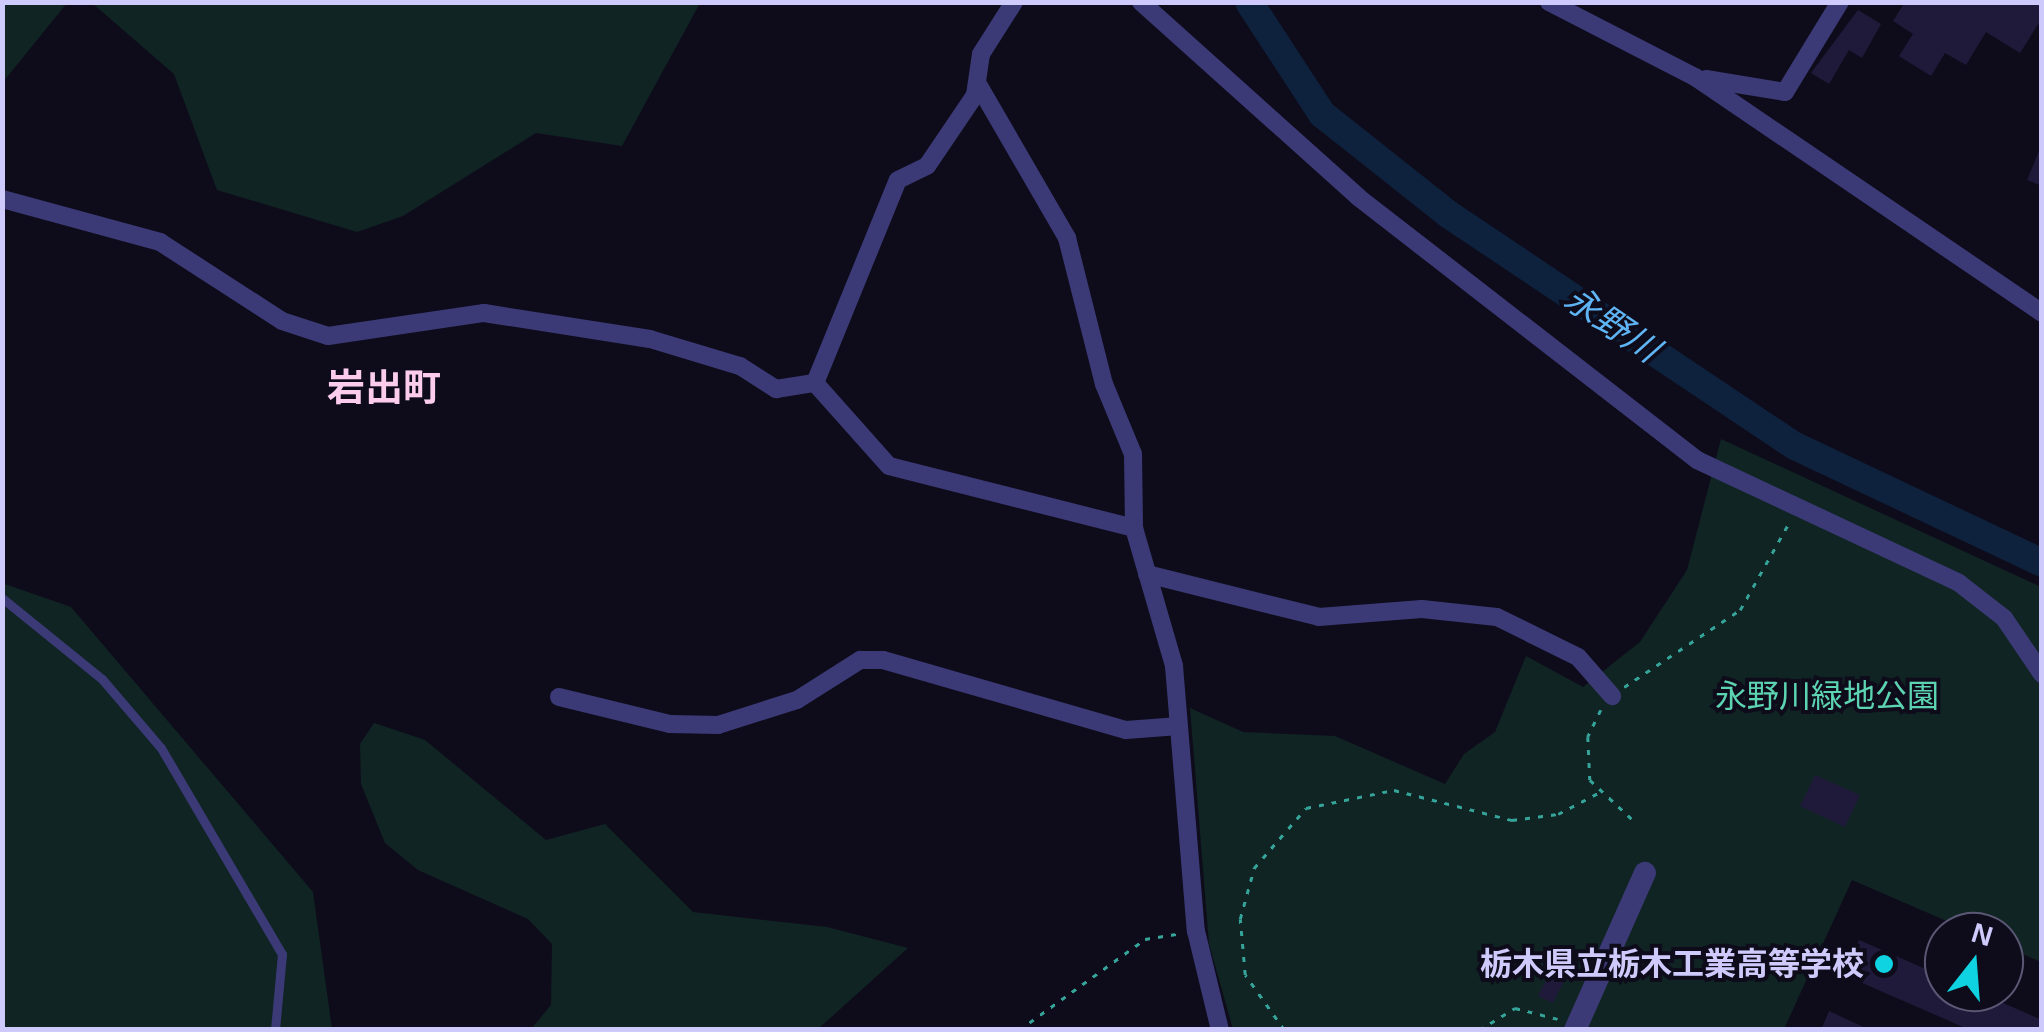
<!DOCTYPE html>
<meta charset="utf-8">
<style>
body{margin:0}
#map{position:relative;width:2044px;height:1032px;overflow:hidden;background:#0e0c1b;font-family:Arial,"Noto Sans JP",sans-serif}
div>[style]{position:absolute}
.green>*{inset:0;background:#102423}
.river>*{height:28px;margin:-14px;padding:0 14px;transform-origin:14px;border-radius:14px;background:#0e223d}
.building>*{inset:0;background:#1f1a3a}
.path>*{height:2.5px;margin-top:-1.25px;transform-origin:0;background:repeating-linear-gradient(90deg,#35a49a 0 5px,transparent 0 13px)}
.service>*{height:9px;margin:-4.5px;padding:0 4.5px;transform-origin:4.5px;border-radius:4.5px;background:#3b3a77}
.minor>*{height:18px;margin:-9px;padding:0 9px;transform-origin:9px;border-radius:9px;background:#3b3a77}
.tertiary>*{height:22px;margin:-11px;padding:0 11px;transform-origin:11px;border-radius:11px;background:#3b3a77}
.dots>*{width:28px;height:28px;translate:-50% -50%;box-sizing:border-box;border:5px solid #0e0c1b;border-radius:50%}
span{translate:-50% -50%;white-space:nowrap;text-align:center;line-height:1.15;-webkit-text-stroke:8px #0e0c1b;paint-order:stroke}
.park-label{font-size:32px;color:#5cd4b2}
.poi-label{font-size:32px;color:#cecafb;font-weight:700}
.right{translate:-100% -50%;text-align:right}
.water-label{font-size:35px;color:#5fb4f4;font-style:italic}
.quarter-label{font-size:38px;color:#fbccec;font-weight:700}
.frame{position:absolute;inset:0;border:5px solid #cecafb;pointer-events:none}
.north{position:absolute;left:1924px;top:912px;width:100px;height:100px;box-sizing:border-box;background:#0e0c1b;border:2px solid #5b5875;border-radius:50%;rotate:17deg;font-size:28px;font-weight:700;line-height:40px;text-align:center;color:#cecafb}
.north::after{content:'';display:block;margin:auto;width:35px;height:45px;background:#10d3e1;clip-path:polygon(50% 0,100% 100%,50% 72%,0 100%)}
</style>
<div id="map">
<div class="green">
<div style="clip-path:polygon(3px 2px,67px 3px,3px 82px,2px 3px)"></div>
<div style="clip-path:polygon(92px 3px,700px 3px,622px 146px,536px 133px,403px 216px,357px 232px,217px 190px,174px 74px)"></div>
<div style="clip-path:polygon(1721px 439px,2041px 587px,2041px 962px,2004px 946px,2004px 932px,1972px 932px,1852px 880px,1784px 1029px,1233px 1029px,1209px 944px,1190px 708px,1243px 732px,1335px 736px,1445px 784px,1464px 754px,1495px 732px,1526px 656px,1583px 687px,1640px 642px,1687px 570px)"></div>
<div style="clip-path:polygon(2px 583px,71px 607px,313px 892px,332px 1029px,3px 1029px)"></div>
<div style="clip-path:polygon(374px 723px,425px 740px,546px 840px,605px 824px,693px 912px,827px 927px,908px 948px,818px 1029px,531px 1029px,551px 1005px,552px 944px,528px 919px,418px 870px,385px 843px,361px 784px,360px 744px)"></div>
</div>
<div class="river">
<div style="left:1249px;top:2px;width:134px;rotate:56.9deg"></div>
<div style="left:1322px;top:114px;width:161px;rotate:38.4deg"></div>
<div style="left:1448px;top:214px;width:417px;rotate:33.8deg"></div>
<div style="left:1795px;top:446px;width:273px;rotate:25.3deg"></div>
</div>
<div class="building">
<div style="clip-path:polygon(1905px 2px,2042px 2px,2042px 18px,2020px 53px,1986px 32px,1966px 65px,1945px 53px,1931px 76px,1899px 56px,1913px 34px,1893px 21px)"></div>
<div style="clip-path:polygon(1858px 10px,1881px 24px,1862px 58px,1849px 50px,1829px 84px,1811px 73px)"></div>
<div style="clip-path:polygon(2042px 144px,2042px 186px,2027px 180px)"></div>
<div style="clip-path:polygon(1815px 775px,1860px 795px,1845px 827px,1800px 806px)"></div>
<div style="clip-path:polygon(1859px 940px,1944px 977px,1944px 992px,1978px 992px,2042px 1020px,2042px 1030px,1970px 1030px,1844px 975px)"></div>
<div style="clip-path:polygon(1551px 970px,1566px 977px,1553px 1003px,1538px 996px)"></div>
<div style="clip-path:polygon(1829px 1011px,1870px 1030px,1821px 1030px)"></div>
</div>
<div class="path">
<div style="left:1624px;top:687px;width:139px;rotate:-33.6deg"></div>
<div style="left:1740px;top:610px;width:102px;rotate:-60.7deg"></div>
<div style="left:1601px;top:710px;width:30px;rotate:116deg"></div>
<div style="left:1588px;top:737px;width:43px;rotate:87.3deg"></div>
<div style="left:1590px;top:780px;width:59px;rotate:42.9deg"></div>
<div style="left:1019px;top:1030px;width:155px;rotate:-35.8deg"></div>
<div style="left:1145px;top:939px;width:33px;rotate:-9deg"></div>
<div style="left:1284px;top:1030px;width:67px;rotate:-125.3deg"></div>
<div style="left:1245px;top:975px;width:56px;rotate:-95.1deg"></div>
<div style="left:1240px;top:919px;width:53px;rotate:-74.6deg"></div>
<div style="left:1254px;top:868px;width:79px;rotate:-49.1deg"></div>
<div style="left:1306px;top:808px;width:90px;rotate:-11.6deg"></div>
<div style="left:1394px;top:790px;width:122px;rotate:14.3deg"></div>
<div style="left:1512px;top:820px;width:46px;rotate:-7.4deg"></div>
<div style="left:1558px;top:814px;width:45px;rotate:-27.7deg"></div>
<div style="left:1479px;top:1030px;width:42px;rotate:-31.4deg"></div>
<div style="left:1515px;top:1008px;width:44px;rotate:14.3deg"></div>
</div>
<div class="service">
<div style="left:2px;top:598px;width:129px;rotate:39deg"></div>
<div style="left:102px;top:679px;width:91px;rotate:49.5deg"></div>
<div style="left:161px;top:748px;width:239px;rotate:59.6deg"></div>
<div style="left:282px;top:954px;width:76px;rotate:95.3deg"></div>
</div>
<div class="minor">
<div style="left:1141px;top:2px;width:292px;rotate:41.9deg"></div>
<div style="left:1358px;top:197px;width:429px;rotate:37.8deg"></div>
<div style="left:1697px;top:460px;width:289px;rotate:25.1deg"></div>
<div style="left:1959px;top:583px;width:57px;rotate:37.9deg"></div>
<div style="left:2004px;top:618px;width:68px;rotate:55.8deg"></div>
<div style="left:1549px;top:2px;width:164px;rotate:27.2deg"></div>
<div style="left:1695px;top:77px;width:420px;rotate:34.2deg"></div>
<div style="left:1706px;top:79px;width:80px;rotate:9.3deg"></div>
<div style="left:1785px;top:92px;width:105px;rotate:-58.6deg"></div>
<div style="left:979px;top:86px;width:176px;rotate:59.9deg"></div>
<div style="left:1067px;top:238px;width:151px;rotate:75.8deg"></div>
<div style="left:1104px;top:384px;width:76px;rotate:67.5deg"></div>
<div style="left:1133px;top:454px;width:74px;rotate:89.2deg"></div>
<div style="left:1134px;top:528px;width:144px;rotate:73.8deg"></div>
<div style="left:1174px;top:666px;width:266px;rotate:85.3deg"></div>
<div style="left:1196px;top:931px;width:102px;rotate:76.4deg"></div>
<div style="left:2px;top:199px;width:164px;rotate:15.2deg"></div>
<div style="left:160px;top:242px;width:145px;rotate:32.9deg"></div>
<div style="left:282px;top:321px;width:48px;rotate:18.1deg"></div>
<div style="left:328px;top:336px;width:158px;rotate:-8.4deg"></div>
<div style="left:484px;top:313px;width:168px;rotate:8.9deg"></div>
<div style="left:650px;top:339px;width:94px;rotate:16.7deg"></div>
<div style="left:740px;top:366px;width:43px;rotate:32.6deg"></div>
<div style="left:776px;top:389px;width:39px;rotate:-9deg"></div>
<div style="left:815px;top:383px;width:219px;rotate:-67.8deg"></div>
<div style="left:898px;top:180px;width:32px;rotate:-26deg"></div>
<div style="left:927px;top:166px;width:86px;rotate:-55.9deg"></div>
<div style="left:975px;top:95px;width:41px;rotate:-81.7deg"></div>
<div style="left:981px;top:54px;width:62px;rotate:-57.6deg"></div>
<div style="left:815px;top:383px;width:111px;rotate:48.3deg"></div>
<div style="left:889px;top:466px;width:253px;rotate:14.2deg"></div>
<div style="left:1147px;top:574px;width:177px;rotate:14deg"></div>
<div style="left:1319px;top:617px;width:103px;rotate:-4.4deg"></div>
<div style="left:1422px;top:609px;width:75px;rotate:6.1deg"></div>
<div style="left:1497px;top:617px;width:90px;rotate:26.3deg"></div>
<div style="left:1578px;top:657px;width:52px;rotate:48.9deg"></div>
<div style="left:559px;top:697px;width:114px;rotate:13.7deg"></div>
<div style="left:670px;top:724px;width:48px;rotate:1.2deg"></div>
<div style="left:718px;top:725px;width:83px;rotate:-17.6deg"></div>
<div style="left:797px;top:700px;width:75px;rotate:-32.4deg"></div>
<div style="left:860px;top:660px;width:23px"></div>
<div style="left:883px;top:660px;width:253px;rotate:16.1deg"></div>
<div style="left:1126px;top:730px;width:53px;rotate:-4.3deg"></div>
</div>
<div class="tertiary">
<div style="left:1575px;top:1030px;width:172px;rotate:-66deg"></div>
</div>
<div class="dots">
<div style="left:1884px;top:964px;background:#10d3e1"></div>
</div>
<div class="park-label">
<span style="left:1827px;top:696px">永野川緑地公園</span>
</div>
<div class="poi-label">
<span class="right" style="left:1864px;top:964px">栃木県立栃木工業高等学校</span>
</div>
<div class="water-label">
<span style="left:1612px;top:324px;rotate:34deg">永野川</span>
</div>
<div class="quarter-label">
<span style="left:384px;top:389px">岩出町</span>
</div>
<div class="frame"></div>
<div class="north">N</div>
</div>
